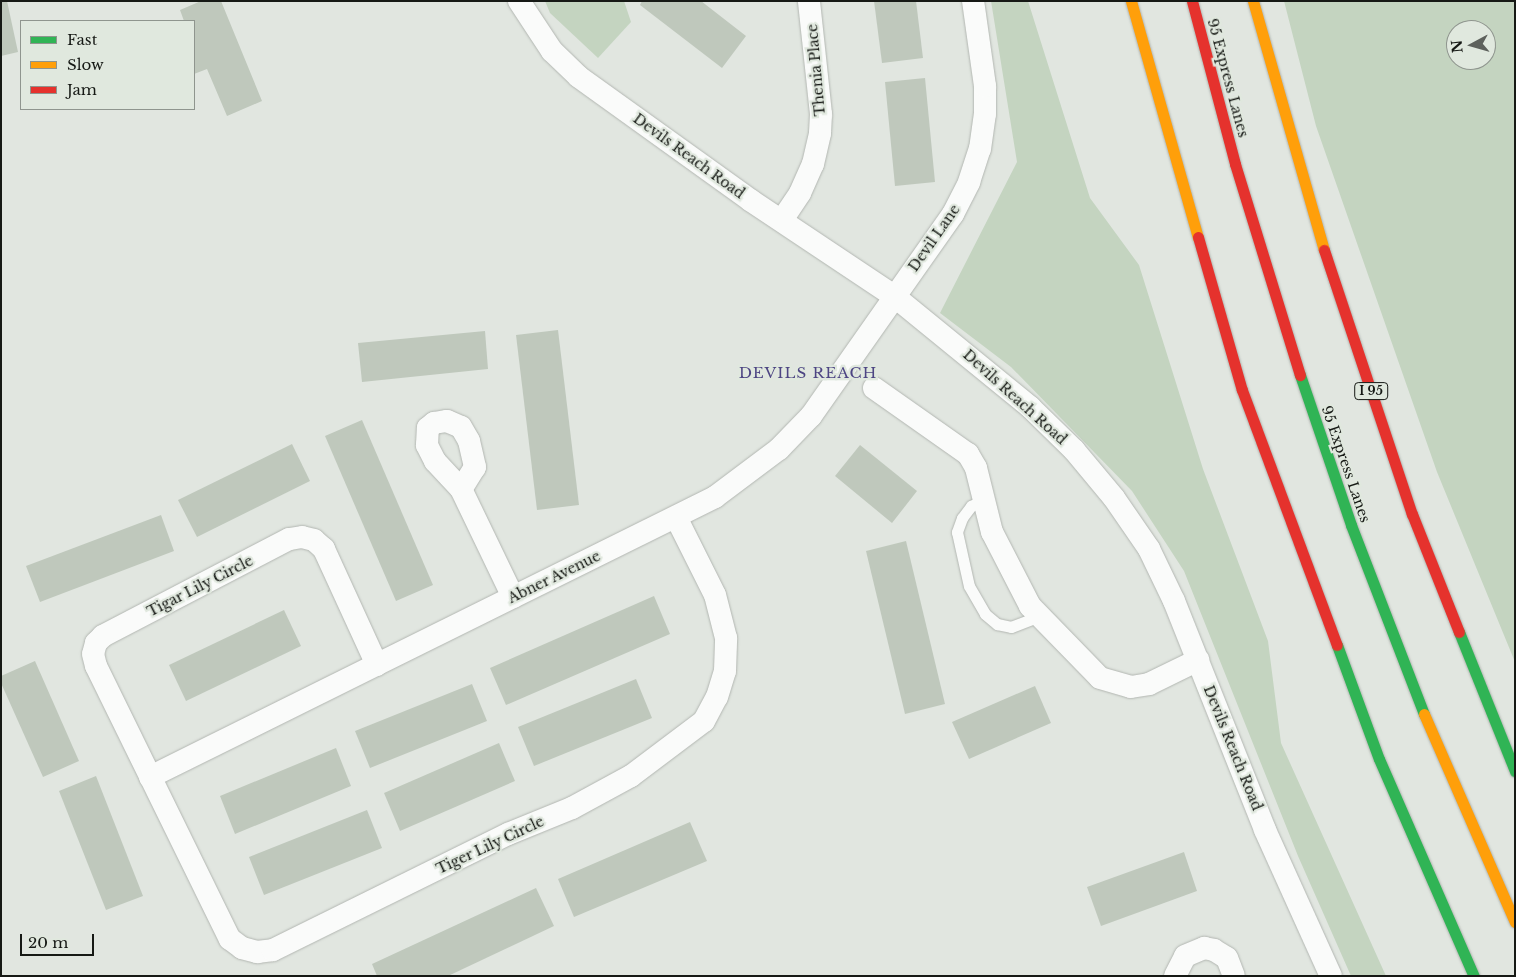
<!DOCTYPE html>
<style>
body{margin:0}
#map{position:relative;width:1516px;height:977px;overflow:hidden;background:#e1e6e0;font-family:"Libre Baskerville",serif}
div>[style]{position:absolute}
.green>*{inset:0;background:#c4d4c0}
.building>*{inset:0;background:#bfc8bc}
.roads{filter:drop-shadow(0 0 1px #b2b6b1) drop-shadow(0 0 1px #b2b6b1)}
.lane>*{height:11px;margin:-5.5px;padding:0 5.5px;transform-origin:5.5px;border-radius:5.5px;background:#fafbfa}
.street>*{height:22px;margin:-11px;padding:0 11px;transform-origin:11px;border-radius:11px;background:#fafbfa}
.fast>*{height:11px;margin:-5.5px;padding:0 5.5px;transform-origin:5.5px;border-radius:5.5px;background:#30b455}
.slow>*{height:11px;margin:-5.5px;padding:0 5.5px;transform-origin:5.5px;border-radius:5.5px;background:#ff9f0a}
.jam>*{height:11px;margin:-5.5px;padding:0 5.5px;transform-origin:5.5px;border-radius:5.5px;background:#e5322d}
span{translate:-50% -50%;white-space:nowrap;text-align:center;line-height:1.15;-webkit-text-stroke:4.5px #e0e8de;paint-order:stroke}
.shield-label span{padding:1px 4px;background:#e0e8de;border:1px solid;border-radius:4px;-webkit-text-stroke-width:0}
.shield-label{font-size:12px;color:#161915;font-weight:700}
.street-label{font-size:14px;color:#161915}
.neighbourhood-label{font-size:15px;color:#4d4583;letter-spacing:1px}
.frame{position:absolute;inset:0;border:2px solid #161915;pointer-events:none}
.legend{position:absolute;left:20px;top:20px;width:175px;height:90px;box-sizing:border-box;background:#e0e8de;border:1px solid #8f958e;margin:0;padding:6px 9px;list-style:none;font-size:15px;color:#161915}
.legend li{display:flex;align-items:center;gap:10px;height:25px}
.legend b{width:25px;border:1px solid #8f958e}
.north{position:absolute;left:1446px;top:20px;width:50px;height:50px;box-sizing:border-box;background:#e0e8de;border:1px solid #8f958e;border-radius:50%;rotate:264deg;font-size:14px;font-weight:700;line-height:20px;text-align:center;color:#161915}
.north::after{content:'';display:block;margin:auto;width:18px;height:22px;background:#5d615c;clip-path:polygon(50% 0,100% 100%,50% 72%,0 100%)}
.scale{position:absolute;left:20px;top:934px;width:74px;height:22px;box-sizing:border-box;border:2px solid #161915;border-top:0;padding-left:6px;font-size:15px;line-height:18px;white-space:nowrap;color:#161915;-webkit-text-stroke:4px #e0e8de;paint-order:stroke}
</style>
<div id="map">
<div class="green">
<div style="clip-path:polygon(545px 1px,624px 1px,631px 22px,598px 58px,550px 13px)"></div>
<div style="clip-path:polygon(991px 1px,1028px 1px,1090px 198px,1139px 265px,1203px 469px,1268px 641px,1281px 743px,1386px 976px,1351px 976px,1298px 856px,1184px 571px,1132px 491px,1011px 367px,940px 313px,1017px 162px)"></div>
<div style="clip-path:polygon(evenodd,1284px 1px,1515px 1px,1515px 662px,1437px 472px,1316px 126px,1284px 1px,1456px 30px,1486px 30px,1486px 60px,1456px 60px,1456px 30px)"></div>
</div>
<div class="building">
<div style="clip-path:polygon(1px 1px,7px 1px,18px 52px,1px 56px)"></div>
<div style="clip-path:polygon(201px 1px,221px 1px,262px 101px,227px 116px,207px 69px,194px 74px,194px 21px,184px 21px,180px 10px)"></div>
<div style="clip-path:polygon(642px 1px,701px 1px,746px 36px,722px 68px,640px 5px)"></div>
<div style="clip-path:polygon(874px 1px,916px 1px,923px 58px,882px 63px)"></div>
<div style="clip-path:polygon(925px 78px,935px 182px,895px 186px,885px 82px)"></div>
<div style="clip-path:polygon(558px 330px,579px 505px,537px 510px,516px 335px)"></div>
<div style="clip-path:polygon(485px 331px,488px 369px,362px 382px,358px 343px)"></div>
<div style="clip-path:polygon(362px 420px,433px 585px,396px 601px,325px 436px)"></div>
<div style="clip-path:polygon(292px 444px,310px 481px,197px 537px,178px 500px)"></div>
<div style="clip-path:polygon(860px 445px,917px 491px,892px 523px,835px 476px)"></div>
<div style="clip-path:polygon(161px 515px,174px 551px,40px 602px,26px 566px)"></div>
<div style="clip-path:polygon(906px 541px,945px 704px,905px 714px,866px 551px)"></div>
<div style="clip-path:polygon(654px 596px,670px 634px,506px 705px,490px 668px)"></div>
<div style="clip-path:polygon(284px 610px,301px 646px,186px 701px,169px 665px)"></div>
<div style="clip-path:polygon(35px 661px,79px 761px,43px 777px,1px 683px,1px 676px)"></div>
<div style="clip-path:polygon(636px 679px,652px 718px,534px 766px,518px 727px)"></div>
<div style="clip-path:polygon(472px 684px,487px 721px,370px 768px,355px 731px)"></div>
<div style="clip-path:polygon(1035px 686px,1051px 723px,969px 759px,952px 722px)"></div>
<div style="clip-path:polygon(499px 743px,515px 781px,400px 831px,384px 793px)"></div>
<div style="clip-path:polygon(336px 748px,351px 786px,235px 834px,220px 796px)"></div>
<div style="clip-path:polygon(96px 776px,143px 896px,106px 910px,59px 791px)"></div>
<div style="clip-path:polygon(367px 810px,382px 848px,264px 895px,249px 857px)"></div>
<div style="clip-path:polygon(690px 822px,707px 861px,574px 917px,558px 879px)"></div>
<div style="clip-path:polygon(1184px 852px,1197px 891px,1101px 926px,1087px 887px)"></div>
<div style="clip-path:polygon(536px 888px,554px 926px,448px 976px,377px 976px,372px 964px)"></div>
</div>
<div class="roads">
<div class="lane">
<div style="left:982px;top:501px;width:12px;rotate:156deg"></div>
<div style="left:971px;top:506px;width:15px;rotate:127deg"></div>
<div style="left:962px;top:518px;width:15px;rotate:110deg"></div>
<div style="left:957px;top:532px;width:55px;rotate:77.5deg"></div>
<div style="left:969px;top:586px;width:32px;rotate:60deg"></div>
<div style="left:985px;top:614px;width:16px;rotate:40deg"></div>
<div style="left:997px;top:624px;width:14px;rotate:12deg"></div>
<div style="left:1011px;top:627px;width:31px;rotate:-21deg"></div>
</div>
<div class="street">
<div style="left:519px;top:1px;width:60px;rotate:56.6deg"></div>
<div style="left:552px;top:51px;width:37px;rotate:44deg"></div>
<div style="left:579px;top:77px;width:211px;rotate:35.7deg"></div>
<div style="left:750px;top:200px;width:173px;rotate:33.7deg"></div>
<div style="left:894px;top:296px;width:176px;rotate:39.2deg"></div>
<div style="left:1030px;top:407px;width:62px;rotate:44.3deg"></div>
<div style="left:1074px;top:450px;width:62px;rotate:50.2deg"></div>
<div style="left:1114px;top:498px;width:62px;rotate:55.5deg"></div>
<div style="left:1149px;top:549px;width:58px;rotate:64.3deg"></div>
<div style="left:1174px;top:601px;width:246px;rotate:68.3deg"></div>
<div style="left:1265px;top:830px;width:160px;rotate:65.7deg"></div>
<div style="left:782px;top:220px;width:32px;rotate:-56deg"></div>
<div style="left:800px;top:193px;width:32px;rotate:-66deg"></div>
<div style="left:813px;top:164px;width:32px;rotate:-77deg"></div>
<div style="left:820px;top:133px;width:19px;rotate:-87deg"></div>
<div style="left:821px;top:114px;width:114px;rotate:-96.1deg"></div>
<div style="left:874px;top:388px;width:115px;rotate:35.1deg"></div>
<div style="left:968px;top:454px;width:16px;rotate:60deg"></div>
<div style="left:976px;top:468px;width:66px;rotate:76deg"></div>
<div style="left:992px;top:532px;width:83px;rotate:62.8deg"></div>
<div style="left:1030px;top:606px;width:100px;rotate:45.8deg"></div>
<div style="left:1100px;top:678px;width:32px;rotate:16deg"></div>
<div style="left:1131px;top:687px;width:18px;rotate:-9deg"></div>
<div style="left:1149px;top:684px;width:55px;rotate:-26.1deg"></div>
<div style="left:447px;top:421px;width:15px;rotate:23deg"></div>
<div style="left:461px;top:427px;width:16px;rotate:60deg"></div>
<div style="left:469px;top:441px;width:27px;rotate:77deg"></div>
<div style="left:475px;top:467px;width:26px;rotate:122deg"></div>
<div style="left:461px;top:489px;width:38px;rotate:-133deg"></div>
<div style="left:435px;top:461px;width:18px;rotate:-117deg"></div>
<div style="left:427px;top:445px;width:17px;rotate:-87deg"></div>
<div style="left:428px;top:428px;width:8px;rotate:-40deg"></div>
<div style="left:434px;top:423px;width:13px;rotate:-9deg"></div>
<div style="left:461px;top:489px;width:120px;rotate:64.3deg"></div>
<div style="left:377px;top:665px;width:128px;rotate:-114.6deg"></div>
<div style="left:324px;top:549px;width:13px;rotate:-138deg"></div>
<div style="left:314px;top:540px;width:12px;rotate:-166deg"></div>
<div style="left:302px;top:537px;width:13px;rotate:171deg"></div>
<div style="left:289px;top:539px;width:210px;rotate:152.5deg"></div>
<div style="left:103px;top:636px;width:10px;rotate:135deg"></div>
<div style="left:96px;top:643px;width:11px;rotate:105deg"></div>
<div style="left:93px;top:654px;width:12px;rotate:76deg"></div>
<div style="left:96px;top:666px;width:304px;rotate:63.9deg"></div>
<div style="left:230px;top:939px;width:15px;rotate:37deg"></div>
<div style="left:242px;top:948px;width:16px;rotate:15deg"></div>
<div style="left:257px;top:952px;width:16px;rotate:-7deg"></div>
<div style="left:273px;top:950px;width:262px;rotate:-26.3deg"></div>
<div style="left:508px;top:834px;width:69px;rotate:-22.1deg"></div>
<div style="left:572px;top:808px;width:67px;rotate:-28.5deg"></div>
<div style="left:631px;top:776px;width:91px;rotate:-37deg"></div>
<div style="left:704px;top:721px;width:27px;rotate:-62deg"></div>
<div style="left:717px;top:697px;width:27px;rotate:-73deg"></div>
<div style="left:725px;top:671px;width:33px;rotate:-88deg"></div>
<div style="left:726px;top:638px;width:44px;rotate:-104.3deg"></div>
<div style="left:715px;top:595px;width:87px;rotate:-116.6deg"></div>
<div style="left:150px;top:777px;width:631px;rotate:-26.36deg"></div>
<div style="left:715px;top:497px;width:80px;rotate:-36.9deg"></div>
<div style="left:779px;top:449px;width:46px;rotate:-45.9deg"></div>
<div style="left:811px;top:416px;width:247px;rotate:-54.9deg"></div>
<div style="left:953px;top:214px;width:36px;rotate:-63deg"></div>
<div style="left:969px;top:182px;width:35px;rotate:-72deg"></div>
<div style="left:980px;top:149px;width:35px;rotate:-82deg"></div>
<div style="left:985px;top:114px;width:28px;rotate:-90deg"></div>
<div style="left:985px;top:86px;width:86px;rotate:-98deg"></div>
<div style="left:1175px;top:976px;width:22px;rotate:-63deg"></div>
<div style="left:1185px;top:956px;width:21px;rotate:-23deg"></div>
<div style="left:1204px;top:948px;width:10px;rotate:11deg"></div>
<div style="left:1214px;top:950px;width:15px;rotate:32deg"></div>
<div style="left:1227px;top:958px;width:19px;rotate:69deg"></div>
</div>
<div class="fast">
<div style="left:1300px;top:375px;width:158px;rotate:71.2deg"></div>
<div style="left:1351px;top:525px;width:203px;rotate:68.9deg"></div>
<div style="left:1459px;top:632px;width:150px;rotate:68.1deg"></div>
<div style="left:1337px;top:645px;width:121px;rotate:69.8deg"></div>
<div style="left:1379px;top:759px;width:237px;rotate:66.4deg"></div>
</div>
<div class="slow">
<div style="left:1131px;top:1px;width:245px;rotate:74.2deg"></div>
<div style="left:1253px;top:1px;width:259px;rotate:74.1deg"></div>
<div style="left:1424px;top:714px;width:227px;rotate:66.4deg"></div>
</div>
<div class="jam">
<div style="left:1192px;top:1px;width:169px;rotate:75.2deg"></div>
<div style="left:1235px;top:164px;width:221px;rotate:72.9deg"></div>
<div style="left:1198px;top:237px;width:159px;rotate:74deg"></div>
<div style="left:1242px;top:390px;width:272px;rotate:69.6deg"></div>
<div style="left:1324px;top:250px;width:278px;rotate:71.6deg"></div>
<div style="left:1412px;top:514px;width:127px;rotate:68.3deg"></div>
</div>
</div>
<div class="shield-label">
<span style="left:1371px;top:391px">I 95</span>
</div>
<div class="street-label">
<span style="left:816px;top:70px;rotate:-95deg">Thenia Place</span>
<span style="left:1228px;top:78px;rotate:75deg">95 Express Lanes</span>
<span style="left:689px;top:156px;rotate:36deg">Devils Reach Road</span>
<span style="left:934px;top:238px;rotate:-55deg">Devil Lane</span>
<span style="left:1015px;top:397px;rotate:42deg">Devils Reach Road</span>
<span style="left:1346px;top:464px;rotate:71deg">95 Express Lanes</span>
<span style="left:554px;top:577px;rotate:-26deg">Abner Avenue</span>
<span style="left:200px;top:586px;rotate:-27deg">Tigar Lily Circle</span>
<span style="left:1233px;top:748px;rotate:68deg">Devils Reach Road</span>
<span style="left:490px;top:845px;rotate:-25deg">Tiger Lily Circle</span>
</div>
<div class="neighbourhood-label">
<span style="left:808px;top:373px">DEVILS REACH</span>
</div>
<div class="frame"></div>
<ul class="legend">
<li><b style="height:6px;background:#30b455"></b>Fast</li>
<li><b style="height:6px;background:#ff9f0a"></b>Slow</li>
<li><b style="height:6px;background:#e5322d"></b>Jam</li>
</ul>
<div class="north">N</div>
<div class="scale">20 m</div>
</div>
